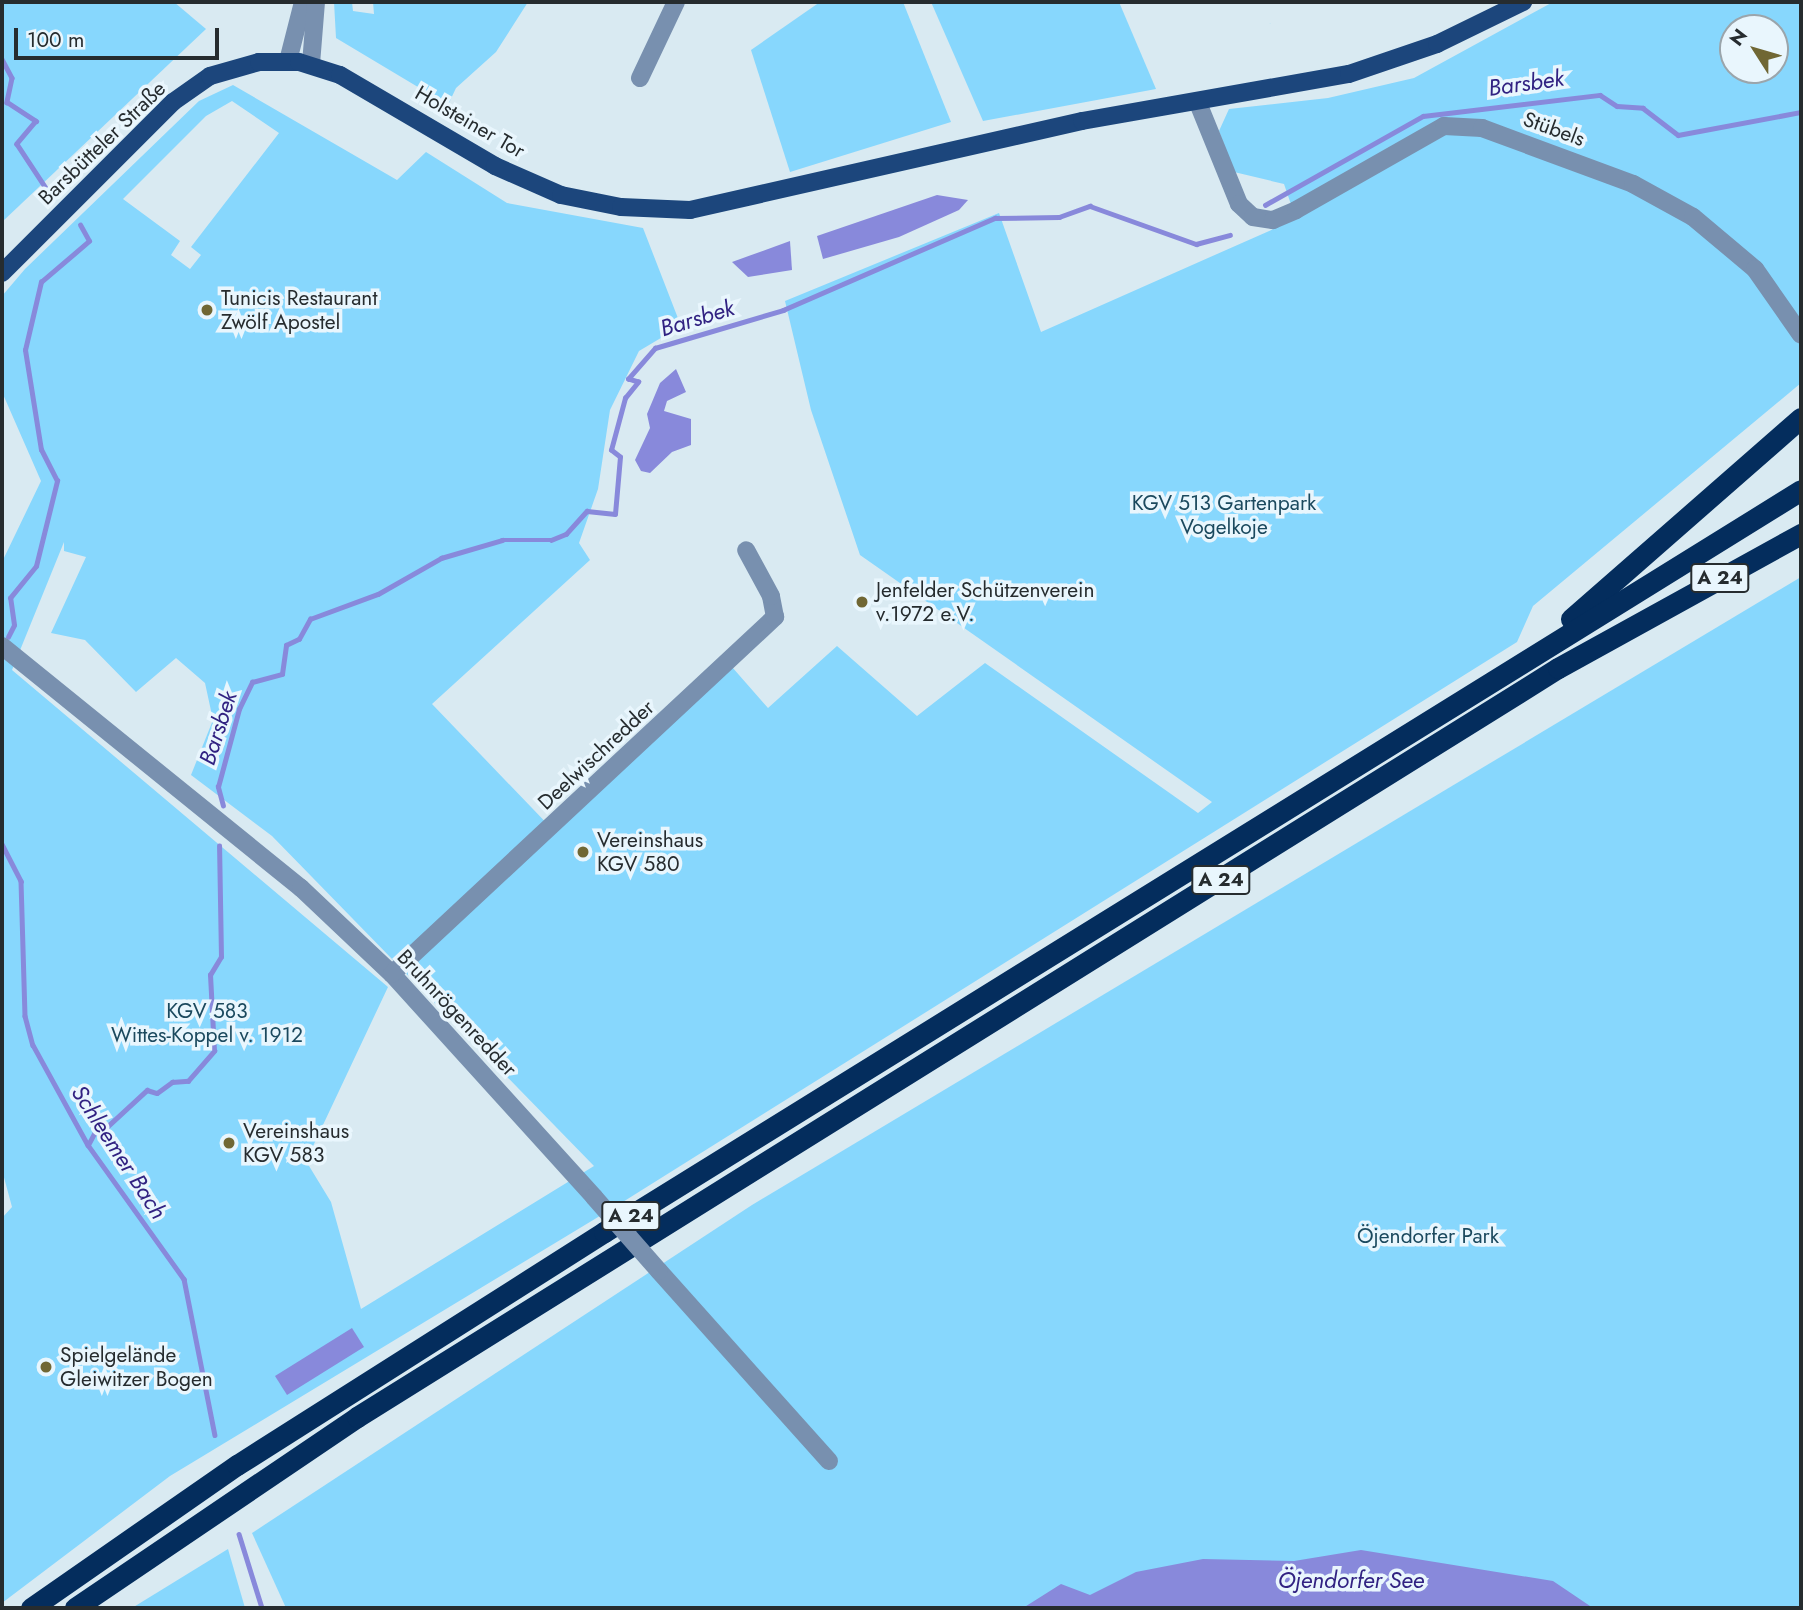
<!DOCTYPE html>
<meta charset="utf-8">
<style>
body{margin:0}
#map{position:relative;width:1803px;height:1610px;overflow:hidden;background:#d9eaf2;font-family:Jost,sans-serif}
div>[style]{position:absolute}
.green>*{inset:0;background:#87d7fd}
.water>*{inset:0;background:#8889db}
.stream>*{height:4.5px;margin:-2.25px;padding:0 2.25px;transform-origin:2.25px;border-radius:2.25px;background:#8889db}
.minor>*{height:18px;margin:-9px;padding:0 9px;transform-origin:9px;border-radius:9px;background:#7890af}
.major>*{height:18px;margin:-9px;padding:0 9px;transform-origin:9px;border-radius:9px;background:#1c467c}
.highway>*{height:21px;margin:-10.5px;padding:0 10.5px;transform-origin:10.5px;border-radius:10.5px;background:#042d5d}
.minor-bridge>*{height:18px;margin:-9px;padding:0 9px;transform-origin:9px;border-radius:9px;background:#7890af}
.dots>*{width:19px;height:19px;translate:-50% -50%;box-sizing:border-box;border:4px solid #e9f6fd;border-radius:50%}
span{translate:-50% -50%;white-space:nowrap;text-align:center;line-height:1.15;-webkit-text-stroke:7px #e9f6fd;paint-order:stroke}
.shield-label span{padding:2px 5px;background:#e9f6fd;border:2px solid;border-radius:5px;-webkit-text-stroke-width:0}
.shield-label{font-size:19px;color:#262c2f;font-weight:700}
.street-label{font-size:21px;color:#262c2f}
.poi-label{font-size:21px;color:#262c2f}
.left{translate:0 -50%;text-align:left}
.park-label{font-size:21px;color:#1b495e}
.water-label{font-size:23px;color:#312282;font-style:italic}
.frame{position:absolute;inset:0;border:4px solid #262c2f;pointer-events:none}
.north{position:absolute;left:1719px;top:14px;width:70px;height:70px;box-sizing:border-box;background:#e9f6fd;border:2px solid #9ba5ab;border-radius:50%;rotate:307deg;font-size:19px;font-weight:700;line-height:28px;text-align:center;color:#262c2f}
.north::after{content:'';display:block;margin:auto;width:24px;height:32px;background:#706734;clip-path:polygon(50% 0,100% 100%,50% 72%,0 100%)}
.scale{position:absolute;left:14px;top:28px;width:205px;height:32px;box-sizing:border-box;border:4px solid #262c2f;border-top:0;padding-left:9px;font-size:21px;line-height:24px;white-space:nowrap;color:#262c2f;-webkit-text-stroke:5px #e9f6fd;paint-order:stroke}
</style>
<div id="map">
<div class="green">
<div style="clip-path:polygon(2px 2px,174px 2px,206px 29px,2px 222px)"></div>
<div style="clip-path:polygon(334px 2px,352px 2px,353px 11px,374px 14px,373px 2px,528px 2px,496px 52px,456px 88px,448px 105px,336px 38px)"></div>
<div style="clip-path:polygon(820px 2px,903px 2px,951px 122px,790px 172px,751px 50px)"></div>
<div style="clip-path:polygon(931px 2px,1119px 2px,1156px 89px,983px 121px)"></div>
<div style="clip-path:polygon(evenodd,1553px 2px,1801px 2px,1801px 383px,1533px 606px,1517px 642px,618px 1205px,170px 1476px,2px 1603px,2px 1218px,12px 1207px,2px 1170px,2px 562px,41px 481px,2px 392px,2px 296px,25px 269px,199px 101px,233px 85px,397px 180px,426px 152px,507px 203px,643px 228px,681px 326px,639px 351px,610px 410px,598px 489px,579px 543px,590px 560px,432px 704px,555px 832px,732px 667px,768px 708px,837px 646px,917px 716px,985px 663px,1198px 813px,1212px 802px,860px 555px,811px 410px,785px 301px,999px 213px,1041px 332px,1296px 219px,1284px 184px,1234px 172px,1219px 131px,1229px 109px,1328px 98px,1414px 78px,1553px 2px,1733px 28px,1775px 28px,1775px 70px,1733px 70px,1733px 28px,1553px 2px,232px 101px,279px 133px,191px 247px,201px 255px,190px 269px,171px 255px,180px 241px,123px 199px,206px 116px,232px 101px,1553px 2px,64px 542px,64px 551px,86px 557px,51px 633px,85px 640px,136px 692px,176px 658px,205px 683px,213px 720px,191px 775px,272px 836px,594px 1166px,361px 1309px,331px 1202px,306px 1161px,388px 987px,12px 670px,64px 542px)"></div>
<div style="clip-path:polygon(1801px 577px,1801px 1608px,286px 1608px,252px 1533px,752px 1205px)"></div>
<div style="clip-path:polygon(228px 1549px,245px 1608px,132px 1608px)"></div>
</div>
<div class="water">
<div style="clip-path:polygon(937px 195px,968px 200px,959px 210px,899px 237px,823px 259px,817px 236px)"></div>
<div style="clip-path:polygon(790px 241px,792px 270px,748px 277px,732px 262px)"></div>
<div style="clip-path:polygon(676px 369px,686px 392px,667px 401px,664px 411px,691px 419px,691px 445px,672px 452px,650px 473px,641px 471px,635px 460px,650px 428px,647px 414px,660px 383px)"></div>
<div style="clip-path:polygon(352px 1328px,364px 1347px,287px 1395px,275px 1376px)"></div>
<div style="clip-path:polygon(1361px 1550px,1553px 1581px,1593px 1608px,1023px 1608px,1061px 1584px,1090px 1595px,1136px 1572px,1203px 1559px,1294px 1561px)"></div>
</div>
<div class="stream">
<div style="left:2px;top:59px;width:21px;rotate:62deg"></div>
<div style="left:12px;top:78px;width:25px;rotate:102deg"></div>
<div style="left:7px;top:102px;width:35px;rotate:33deg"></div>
<div style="left:36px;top:121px;width:30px;rotate:130deg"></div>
<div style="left:17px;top:144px;width:56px;rotate:56.6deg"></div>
<div style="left:1265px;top:205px;width:181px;rotate:-29.4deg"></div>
<div style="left:1423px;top:116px;width:178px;rotate:-6.8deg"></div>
<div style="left:1600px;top:95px;width:20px;rotate:33deg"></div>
<div style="left:1617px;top:106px;width:26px;rotate:4deg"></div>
<div style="left:1643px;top:108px;width:44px;rotate:37.6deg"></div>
<div style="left:1678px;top:135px;width:125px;rotate:-10.6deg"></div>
<div style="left:8px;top:637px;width:13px;rotate:-63deg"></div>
<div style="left:14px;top:625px;width:27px;rotate:-98deg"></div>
<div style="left:10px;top:598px;width:41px;rotate:-50.9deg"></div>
<div style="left:36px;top:566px;width:88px;rotate:-76.1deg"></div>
<div style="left:57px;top:481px;width:35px;rotate:-117deg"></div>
<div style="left:41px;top:450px;width:101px;rotate:-99.1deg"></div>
<div style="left:25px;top:350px;width:70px;rotate:-76.8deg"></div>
<div style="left:41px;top:282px;width:63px;rotate:-40.5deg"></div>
<div style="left:89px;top:241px;width:18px;rotate:-119deg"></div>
<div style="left:223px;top:806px;width:20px;rotate:-105deg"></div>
<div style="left:218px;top:787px;width:81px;rotate:-74.9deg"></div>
<div style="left:239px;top:709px;width:30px;rotate:-64deg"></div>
<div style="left:252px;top:682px;width:31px;rotate:-15deg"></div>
<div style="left:282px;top:674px;width:29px;rotate:-82deg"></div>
<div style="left:286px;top:645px;width:14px;rotate:-25deg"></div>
<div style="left:299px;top:639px;width:23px;rotate:-61deg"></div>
<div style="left:310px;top:619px;width:72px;rotate:-20.2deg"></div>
<div style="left:378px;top:594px;width:73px;rotate:-29.7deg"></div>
<div style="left:441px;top:558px;width:64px;rotate:-16.4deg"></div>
<div style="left:502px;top:540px;width:49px"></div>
<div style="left:551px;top:540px;width:16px;rotate:-22deg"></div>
<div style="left:566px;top:534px;width:31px;rotate:-48deg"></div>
<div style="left:587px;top:511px;width:28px;rotate:6deg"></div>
<div style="left:615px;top:514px;width:57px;rotate:-85deg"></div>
<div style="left:620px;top:457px;width:11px;rotate:-142deg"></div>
<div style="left:611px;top:450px;width:54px;rotate:-74.9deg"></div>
<div style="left:625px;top:398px;width:21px;rotate:-51deg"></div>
<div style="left:638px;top:382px;width:10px;rotate:-163deg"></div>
<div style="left:628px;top:379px;width:41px;rotate:-48.9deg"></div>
<div style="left:655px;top:348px;width:134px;rotate:-16.5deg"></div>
<div style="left:783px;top:310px;width:231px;rotate:-23.5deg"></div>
<div style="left:995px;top:218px;width:64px;rotate:-0.9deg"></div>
<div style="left:1059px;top:217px;width:33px;rotate:-20deg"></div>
<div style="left:1090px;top:206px;width:113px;rotate:19.7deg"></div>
<div style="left:1196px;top:244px;width:35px;rotate:-15deg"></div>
<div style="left:2px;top:844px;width:42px;rotate:62.8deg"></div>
<div style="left:21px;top:881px;width:135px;rotate:88.3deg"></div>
<div style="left:25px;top:1016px;width:30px;rotate:75deg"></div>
<div style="left:33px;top:1045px;width:114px;rotate:61.2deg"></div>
<div style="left:88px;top:1145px;width:165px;rotate:54.4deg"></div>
<div style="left:184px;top:1279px;width:159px;rotate:78.8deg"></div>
<div style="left:88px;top:1145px;width:21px;rotate:-62deg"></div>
<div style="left:98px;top:1126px;width:10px"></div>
<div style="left:108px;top:1126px;width:53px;rotate:-42.7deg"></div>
<div style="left:147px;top:1090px;width:10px;rotate:17deg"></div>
<div style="left:157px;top:1093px;width:19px;rotate:-36deg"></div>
<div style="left:172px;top:1082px;width:16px;rotate:-4deg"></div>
<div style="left:188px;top:1081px;width:40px;rotate:-49deg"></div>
<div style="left:214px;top:1051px;width:76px;rotate:-93deg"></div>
<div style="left:210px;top:975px;width:21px;rotate:-59deg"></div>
<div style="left:221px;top:957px;width:111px;rotate:-91deg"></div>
<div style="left:239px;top:1534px;width:77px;rotate:72.7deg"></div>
</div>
<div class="minor">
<div style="left:288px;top:61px;width:61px;rotate:-75.7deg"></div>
<div style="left:311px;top:64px;width:62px;rotate:-85.4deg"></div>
<div style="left:640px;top:78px;width:84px;rotate:-64.7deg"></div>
<div style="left:1198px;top:103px;width:109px;rotate:67.9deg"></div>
<div style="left:1239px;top:204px;width:19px;rotate:43deg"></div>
<div style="left:1253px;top:217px;width:20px;rotate:9deg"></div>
<div style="left:1273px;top:220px;width:25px;rotate:-23deg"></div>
<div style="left:1296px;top:210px;width:170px;rotate:-29.6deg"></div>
<div style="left:1444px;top:126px;width:38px;rotate:3deg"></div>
<div style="left:1482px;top:128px;width:161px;rotate:20.3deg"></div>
<div style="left:1633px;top:184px;width:68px;rotate:28.8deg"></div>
<div style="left:1693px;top:217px;width:81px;rotate:40deg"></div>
<div style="left:1755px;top:269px;width:80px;rotate:55.1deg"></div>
<div style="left:2px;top:646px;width:385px;rotate:39deg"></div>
<div style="left:301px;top:888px;width:125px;rotate:43.4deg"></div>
<div style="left:392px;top:974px;width:301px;rotate:47.8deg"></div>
<div style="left:392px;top:974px;width:524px;rotate:-42.99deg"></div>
<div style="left:775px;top:617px;width:21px;rotate:-101deg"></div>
<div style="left:771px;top:596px;width:52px;rotate:-118.5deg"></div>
<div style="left:659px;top:1271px;width:255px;rotate:48.2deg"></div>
</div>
<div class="major">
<div style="left:2px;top:273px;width:242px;rotate:-45deg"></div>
<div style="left:173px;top:102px;width:45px;rotate:-35.1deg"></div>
<div style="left:210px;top:76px;width:51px;rotate:-15.9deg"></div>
<div style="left:259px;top:62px;width:40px"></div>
<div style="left:299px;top:62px;width:43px;rotate:17.6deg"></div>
<div style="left:340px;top:75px;width:180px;rotate:30.4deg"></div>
<div style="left:495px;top:166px;width:72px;rotate:23.7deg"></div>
<div style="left:561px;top:195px;width:61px;rotate:11.3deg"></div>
<div style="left:621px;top:207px;width:69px;rotate:2.5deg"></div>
<div style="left:690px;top:210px;width:402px;rotate:-12.8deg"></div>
<div style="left:1082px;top:121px;width:271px;rotate:-10deg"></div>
<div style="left:1349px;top:74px;width:93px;rotate:-18.8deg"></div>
<div style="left:1437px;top:44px;width:96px;rotate:-26deg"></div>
</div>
<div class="highway">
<div style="left:1571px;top:619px;width:305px;rotate:-41.2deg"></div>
<div style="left:31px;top:1608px;width:251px;rotate:-34.8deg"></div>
<div style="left:237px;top:1465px;width:435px;rotate:-32.4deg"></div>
<div style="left:604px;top:1232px;width:1408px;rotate:-31.79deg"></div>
<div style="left:75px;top:1608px;width:341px;rotate:-34.1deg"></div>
<div style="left:357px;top:1417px;width:1415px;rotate:-31.95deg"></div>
<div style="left:1558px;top:668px;width:277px;rotate:-28.9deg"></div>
</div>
<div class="minor-bridge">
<div style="left:594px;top:1197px;width:98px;rotate:48.7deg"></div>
</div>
<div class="dots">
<div style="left:207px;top:310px;background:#706734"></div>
<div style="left:862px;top:602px;background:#706734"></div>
<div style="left:583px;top:852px;background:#706734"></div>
<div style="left:229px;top:1143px;background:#706734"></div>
<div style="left:46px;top:1367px;background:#706734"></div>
</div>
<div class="shield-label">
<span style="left:1720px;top:578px">A 24</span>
<span style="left:1221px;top:880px">A 24</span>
<span style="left:631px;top:1216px">A 24</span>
</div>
<div class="street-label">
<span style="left:470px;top:122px;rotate:30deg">Holsteiner Tor</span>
<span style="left:1554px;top:129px;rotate:20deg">Stübels</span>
<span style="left:102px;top:143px;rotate:-44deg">Barsbütteler Straße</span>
<span style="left:596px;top:755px;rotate:-43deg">Deelwischredder</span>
<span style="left:457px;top:1013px;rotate:47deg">Bruhnrögenredder</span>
</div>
<div class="poi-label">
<span class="left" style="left:221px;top:310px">Tunicis Restaurant<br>Zwölf Apostel</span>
<span class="left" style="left:876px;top:602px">Jenfelder Schützenverein<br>v.1972 e.V.</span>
<span class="left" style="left:597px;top:852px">Vereinshaus<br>KGV 580</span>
<span class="left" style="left:243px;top:1143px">Vereinshaus<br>KGV 583</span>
<span class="left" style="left:60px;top:1367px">Spielgelände<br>Gleiwitzer Bogen</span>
</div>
<div class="park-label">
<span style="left:1224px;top:515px">KGV 513 Gartenpark<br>Vogelkoje</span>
<span style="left:207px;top:1023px">KGV 583<br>Wittes-Koppel v. 1912</span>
<span style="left:1428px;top:1236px">Öjendorfer Park</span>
</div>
<div class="water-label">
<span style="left:1526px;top:83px;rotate:-8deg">Barsbek</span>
<span style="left:697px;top:318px;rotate:-17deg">Barsbek</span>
<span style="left:218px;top:728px;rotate:-72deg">Barsbek</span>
<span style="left:119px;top:1152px;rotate:57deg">Schleemer Bach</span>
<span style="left:1351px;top:1580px">Öjendorfer See</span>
</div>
<div class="frame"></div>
<div class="north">N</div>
<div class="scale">100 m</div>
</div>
